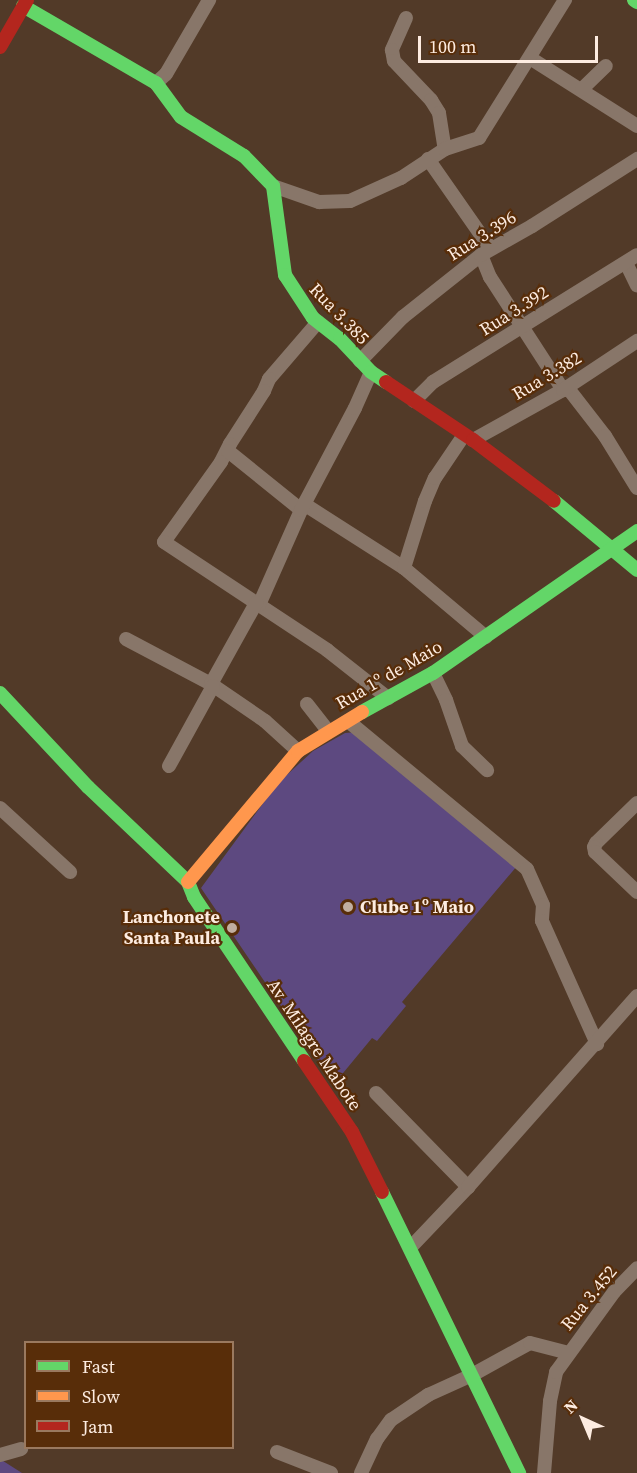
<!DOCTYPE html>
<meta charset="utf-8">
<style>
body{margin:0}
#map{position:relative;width:637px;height:1473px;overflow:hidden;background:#523a28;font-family:"Source Serif 4",serif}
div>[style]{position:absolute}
.green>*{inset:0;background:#5d4980}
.street>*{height:14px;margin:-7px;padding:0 7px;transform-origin:7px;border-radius:7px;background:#887669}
.fast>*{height:14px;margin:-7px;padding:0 7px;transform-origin:7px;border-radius:7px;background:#63d668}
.slow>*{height:14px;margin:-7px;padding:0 7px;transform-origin:7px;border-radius:7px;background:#ff974d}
.jam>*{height:14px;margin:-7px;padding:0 7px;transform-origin:7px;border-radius:7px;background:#b3261e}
.dots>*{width:16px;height:16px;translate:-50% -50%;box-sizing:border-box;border:3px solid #582d09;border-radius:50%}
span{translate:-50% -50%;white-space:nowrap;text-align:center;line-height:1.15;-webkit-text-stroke:4.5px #582d09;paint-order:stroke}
.street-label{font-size:18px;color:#fdece1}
.poi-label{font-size:18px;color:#fdece1;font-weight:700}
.left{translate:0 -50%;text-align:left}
.right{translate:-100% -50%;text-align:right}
.legend{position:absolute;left:24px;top:1341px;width:210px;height:108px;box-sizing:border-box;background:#582d09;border:2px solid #9a795f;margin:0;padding:8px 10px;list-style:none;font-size:18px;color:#fdece1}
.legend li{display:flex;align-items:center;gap:12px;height:30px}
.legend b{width:30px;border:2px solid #9a795f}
.north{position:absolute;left:553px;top:1389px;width:60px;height:60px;-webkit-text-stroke:4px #582d09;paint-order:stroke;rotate:316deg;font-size:16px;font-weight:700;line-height:24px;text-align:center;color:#fdece1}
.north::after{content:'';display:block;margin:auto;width:21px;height:27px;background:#fdece1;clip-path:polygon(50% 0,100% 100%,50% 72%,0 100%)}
.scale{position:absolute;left:418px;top:36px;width:180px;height:27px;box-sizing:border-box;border:3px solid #fdece1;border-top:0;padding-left:8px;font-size:18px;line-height:21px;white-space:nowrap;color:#fdece1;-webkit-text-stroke:4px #582d09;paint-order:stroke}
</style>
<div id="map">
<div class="green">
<div style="clip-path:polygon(357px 732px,517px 866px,402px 1002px,406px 1006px,377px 1041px,372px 1038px,334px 1084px,201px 888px,278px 783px,313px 751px,345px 733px)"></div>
<div style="clip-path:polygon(0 1459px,22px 1473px,0 1473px)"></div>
</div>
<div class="street">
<div style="left:406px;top:18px;width:35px;rotate:114deg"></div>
<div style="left:392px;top:50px;width:11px;rotate:80deg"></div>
<div style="left:394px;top:61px;width:54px;rotate:46.5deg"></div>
<div style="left:431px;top:100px;width:15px;rotate:58deg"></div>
<div style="left:439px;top:113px;width:36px;rotate:81deg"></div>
<div style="left:530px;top:58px;width:127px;rotate:32.4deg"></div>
<div style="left:156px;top:83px;width:13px;rotate:-42deg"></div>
<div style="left:166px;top:74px;width:86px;rotate:-59.8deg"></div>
<div style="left:582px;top:89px;width:33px;rotate:-44deg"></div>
<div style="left:428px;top:159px;width:108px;rotate:55.1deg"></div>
<div style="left:273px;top:186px;width:49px;rotate:19.2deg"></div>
<div style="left:319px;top:202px;width:31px;rotate:-2deg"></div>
<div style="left:350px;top:201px;width:56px;rotate:-24.3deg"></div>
<div style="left:401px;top:178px;width:53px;rotate:-33.4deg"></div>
<div style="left:445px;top:149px;width:36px;rotate:-18deg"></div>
<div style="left:479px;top:138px;width:163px;rotate:-58.1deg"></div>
<div style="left:481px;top:255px;width:24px;rotate:68deg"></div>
<div style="left:490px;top:277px;width:135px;rotate:57.1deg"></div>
<div style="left:626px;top:263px;width:25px;rotate:64deg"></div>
<div style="left:318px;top:322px;width:75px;rotate:130.7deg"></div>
<div style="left:269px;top:379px;width:13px;rotate:113deg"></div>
<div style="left:264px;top:391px;width:63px;rotate:122.7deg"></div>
<div style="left:230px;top:444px;width:20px;rotate:117deg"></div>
<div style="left:221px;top:462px;width:98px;rotate:125.5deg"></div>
<div style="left:164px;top:542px;width:196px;rotate:33.5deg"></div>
<div style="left:327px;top:650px;width:78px;rotate:38.2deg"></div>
<div style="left:360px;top:361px;width:62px;rotate:-45.7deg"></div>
<div style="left:403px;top:317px;width:100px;rotate:-38.5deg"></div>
<div style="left:481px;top:255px;width:59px;rotate:-29.6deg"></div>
<div style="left:532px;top:226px;width:125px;rotate:-32.5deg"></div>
<div style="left:567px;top:387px;width:62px;rotate:52.2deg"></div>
<div style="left:605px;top:436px;width:61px;rotate:58.4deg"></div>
<div style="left:414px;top:401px;width:27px;rotate:-45deg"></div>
<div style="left:433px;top:382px;width:240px;rotate:-31.9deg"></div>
<div style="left:473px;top:440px;width:103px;rotate:-29.1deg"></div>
<div style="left:563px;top:390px;width:89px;rotate:-33.5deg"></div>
<div style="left:228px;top:451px;width:94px;rotate:38.9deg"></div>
<div style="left:304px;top:504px;width:119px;rotate:32.6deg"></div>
<div style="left:404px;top:568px;width:107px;rotate:40.1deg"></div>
<div style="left:404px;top:568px;width:70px;rotate:-72.6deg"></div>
<div style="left:425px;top:501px;width:25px;rotate:-67deg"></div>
<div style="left:435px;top:478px;width:52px;rotate:-56deg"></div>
<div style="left:259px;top:605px;width:104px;rotate:-66.1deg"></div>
<div style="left:301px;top:510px;width:115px;rotate:-62.1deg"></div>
<div style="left:355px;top:408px;width:39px;rotate:-66deg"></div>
<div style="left:126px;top:639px;width:96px;rotate:27.9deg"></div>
<div style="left:211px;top:684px;width:65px;rotate:34.4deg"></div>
<div style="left:265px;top:721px;width:45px;rotate:42.3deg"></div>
<div style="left:433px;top:673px;width:30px;rotate:64deg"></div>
<div style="left:446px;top:700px;width:49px;rotate:70.8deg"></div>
<div style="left:462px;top:746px;width:35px;rotate:44deg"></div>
<div style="left:211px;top:684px;width:93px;rotate:-60.9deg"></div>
<div style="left:307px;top:704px;width:34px;rotate:52deg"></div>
<div style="left:348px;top:721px;width:232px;rotate:39.6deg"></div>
<div style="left:527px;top:869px;width:39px;rotate:66deg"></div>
<div style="left:543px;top:905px;width:16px;rotate:94deg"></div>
<div style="left:542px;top:921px;width:135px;rotate:65.9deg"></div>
<div style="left:169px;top:766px;width:91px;rotate:-61.2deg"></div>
<div style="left:637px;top:803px;width:57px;rotate:135.7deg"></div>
<div style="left:596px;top:843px;width:4px;rotate:117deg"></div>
<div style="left:594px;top:847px;width:5px;rotate:79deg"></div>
<div style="left:595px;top:852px;width:58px;rotate:43.6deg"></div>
<div style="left:0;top:808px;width:95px;rotate:42.4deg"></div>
<div style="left:376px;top:1093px;width:132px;rotate:45.6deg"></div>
<div style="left:410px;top:1248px;width:84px;rotate:-46.4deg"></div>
<div style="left:468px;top:1187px;width:255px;rotate:-48.5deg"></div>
<div style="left:277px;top:1452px;width:58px;rotate:21.3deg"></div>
<div style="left:0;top:1455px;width:22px;rotate:-16deg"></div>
<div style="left:361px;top:1473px;width:38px;rotate:-65deg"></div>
<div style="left:377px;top:1439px;width:24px;rotate:-54deg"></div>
<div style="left:391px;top:1420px;width:45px;rotate:-34deg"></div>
<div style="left:428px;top:1395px;width:48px;rotate:-24.4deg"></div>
<div style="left:472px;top:1375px;width:66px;rotate:-28.9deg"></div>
<div style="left:530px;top:1343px;width:40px;rotate:14.4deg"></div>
<div style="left:544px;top:1473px;width:72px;rotate:-85.2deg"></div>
<div style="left:550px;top:1401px;width:30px;rotate:-78deg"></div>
<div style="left:556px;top:1372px;width:99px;rotate:-54.1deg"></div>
<div style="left:614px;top:1292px;width:33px;rotate:-46deg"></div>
</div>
<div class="fast">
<div style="left:634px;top:0;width:4px;rotate:34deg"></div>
<div style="left:23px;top:6px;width:154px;rotate:30.1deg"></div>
<div style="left:156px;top:83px;width:42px;rotate:53.7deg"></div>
<div style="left:181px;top:117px;width:74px;rotate:31.8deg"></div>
<div style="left:244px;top:156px;width:42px;rotate:46deg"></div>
<div style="left:273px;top:186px;width:90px;rotate:82.3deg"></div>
<div style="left:285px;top:275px;width:51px;rotate:56.9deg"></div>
<div style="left:313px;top:318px;width:34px;rotate:38deg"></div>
<div style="left:340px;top:339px;width:45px;rotate:46.8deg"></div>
<div style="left:371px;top:372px;width:18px;rotate:34deg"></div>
<div style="left:554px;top:501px;width:108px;rotate:39.7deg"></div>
<div style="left:0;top:693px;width:129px;rotate:46.9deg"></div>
<div style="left:88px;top:787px;width:138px;rotate:43.5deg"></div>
<div style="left:188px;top:882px;width:16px;rotate:68deg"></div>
<div style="left:194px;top:897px;width:197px;rotate:56.1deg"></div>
<div style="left:362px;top:712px;width:81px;rotate:-28.8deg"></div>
<div style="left:433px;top:673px;width:249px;rotate:-34.8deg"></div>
<div style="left:382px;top:1192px;width:313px;rotate:64deg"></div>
</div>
<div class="slow">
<div style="left:188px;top:882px;width:171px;rotate:-50deg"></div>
<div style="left:298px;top:751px;width:75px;rotate:-31.4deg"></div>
</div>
<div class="jam">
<div style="left:0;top:47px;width:54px;rotate:-60.1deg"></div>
<div style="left:386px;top:382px;width:105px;rotate:33.7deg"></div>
<div style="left:473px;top:440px;width:101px;rotate:37deg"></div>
<div style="left:304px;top:1061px;width:86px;rotate:55.9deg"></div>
<div style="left:352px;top:1132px;width:67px;rotate:63.4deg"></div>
</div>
<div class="dots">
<div style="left:348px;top:907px;background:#c1aea0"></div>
<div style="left:232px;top:928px;background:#c1aea0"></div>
</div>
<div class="street-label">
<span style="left:482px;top:236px;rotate:-32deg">Rua 3.396</span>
<span style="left:514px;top:311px;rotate:-32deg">Rua 3.392</span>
<span style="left:339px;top:314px;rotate:46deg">Rua 3.385</span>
<span style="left:547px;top:376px;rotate:-31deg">Rua 3.382</span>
<span style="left:389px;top:675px;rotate:-30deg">Rua 1º de Maio</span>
<span style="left:314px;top:1045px;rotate:56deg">Av. Milagre Mabote</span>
<span style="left:589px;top:1298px;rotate:-51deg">Rua 3.452</span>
</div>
<div class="poi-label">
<span class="left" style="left:360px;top:907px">Clube 1º Maio</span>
<span class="right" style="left:220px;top:928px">Lanchonete<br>Santa Paula</span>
</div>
<ul class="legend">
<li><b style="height:8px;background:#63d668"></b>Fast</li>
<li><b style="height:8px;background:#ff974d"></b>Slow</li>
<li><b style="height:8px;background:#b3261e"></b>Jam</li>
</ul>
<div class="north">N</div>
<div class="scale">100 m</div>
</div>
